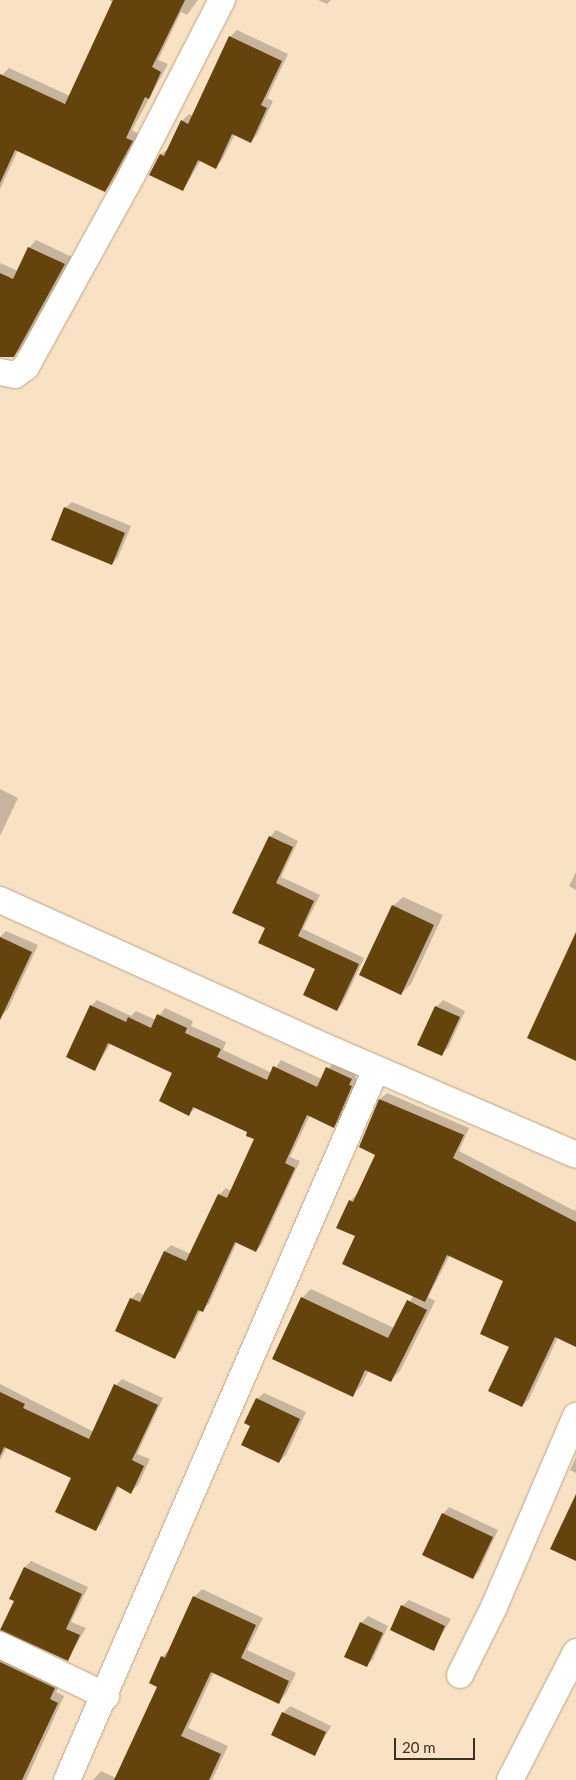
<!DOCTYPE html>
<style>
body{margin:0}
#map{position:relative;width:576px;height:1780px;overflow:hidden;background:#f9e2c4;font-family:Lato,sans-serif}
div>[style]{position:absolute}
.shadow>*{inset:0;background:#0003}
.building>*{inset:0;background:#64430d}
.roads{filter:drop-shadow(0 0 1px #b9a386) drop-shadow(0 0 1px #b9a386)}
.street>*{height:26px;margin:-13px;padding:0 13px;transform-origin:13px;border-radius:13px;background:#fff}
span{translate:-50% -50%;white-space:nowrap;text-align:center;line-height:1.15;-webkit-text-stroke:5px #f9e2c4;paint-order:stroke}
.scale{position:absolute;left:394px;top:1738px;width:81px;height:22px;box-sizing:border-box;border:2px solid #393024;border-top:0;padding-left:6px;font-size:15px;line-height:18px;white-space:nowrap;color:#393024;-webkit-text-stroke:4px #f9e2c4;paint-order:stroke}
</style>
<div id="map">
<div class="shadow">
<div style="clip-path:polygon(110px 0,198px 0,187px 15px,181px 12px,158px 60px,168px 64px,132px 130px,139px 134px,112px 183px,105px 191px,18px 150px,0 189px,0 77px,9px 68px,70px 96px,113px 4px)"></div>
<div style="clip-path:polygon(318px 0,331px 0,327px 4px)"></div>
<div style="clip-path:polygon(237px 30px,288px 54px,267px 98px,273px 101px,257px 135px,251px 141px,235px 134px,222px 160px,216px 167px,201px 160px,183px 190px,161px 154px,169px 148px,182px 121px,189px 114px,193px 116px,230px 37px)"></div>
<div style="clip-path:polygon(36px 240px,72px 257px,22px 348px,14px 356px,0 356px,0 263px,18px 271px,29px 248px)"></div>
<div style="clip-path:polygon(72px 502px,131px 526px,118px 557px,112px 564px,65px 508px)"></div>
<div style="clip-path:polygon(0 789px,18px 798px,0 836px)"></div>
<div style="clip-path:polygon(276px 830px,298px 841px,281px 877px,320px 895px,303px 929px,364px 958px,343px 1003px,337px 1010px,316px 969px,267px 928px,270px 837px)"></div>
<div style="clip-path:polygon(576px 872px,576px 890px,569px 886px)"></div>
<div style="clip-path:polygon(403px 897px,443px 915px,411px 984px,401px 994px,393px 906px)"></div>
<div style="clip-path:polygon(6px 931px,38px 945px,8px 1009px,1px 1016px,0 937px)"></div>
<div style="clip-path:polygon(97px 1000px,131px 1016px,136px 1011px,156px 1020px,165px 1008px,193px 1021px,191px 1026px,226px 1042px,223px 1050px,272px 1073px,281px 1060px,322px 1079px,334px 1061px,357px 1072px,355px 1078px,358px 1079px,340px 1120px,334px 1126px,310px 1115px,290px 1157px,300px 1161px,262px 1244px,256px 1251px,237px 1242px,209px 1304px,201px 1309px,181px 1351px,174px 1357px,131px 1299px,138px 1292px,144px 1295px,165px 1251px,171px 1245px,191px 1254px,219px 1195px,226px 1188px,231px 1191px,255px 1139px,249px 1132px,196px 1107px,189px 1114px,174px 1073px,111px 1043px,95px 1069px,91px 1006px)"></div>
<div style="clip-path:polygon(443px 1000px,465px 1011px,448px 1048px,441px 1054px,436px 1007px)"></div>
<div style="clip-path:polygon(387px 1093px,469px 1128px,459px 1151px,575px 1211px,576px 1208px,576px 1345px,558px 1337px,529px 1399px,522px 1406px,510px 1346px,505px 1281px,450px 1255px,428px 1297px,435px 1301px,400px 1371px,391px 1380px,369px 1370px,361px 1386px,352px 1395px,302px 1298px,311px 1289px,394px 1328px,413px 1296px,356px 1236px,350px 1201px,357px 1194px,377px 1154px,360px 1146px,380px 1099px)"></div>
<div style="clip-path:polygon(122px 1379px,163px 1398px,137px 1454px,150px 1459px,138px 1485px,131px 1492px,119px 1486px,102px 1523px,96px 1529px,73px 1477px,7px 1447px,0 1460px,0 1384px,94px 1432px,116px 1385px)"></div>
<div style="clip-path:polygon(264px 1393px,306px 1412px,286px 1455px,279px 1462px,251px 1425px,257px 1399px)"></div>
<div style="clip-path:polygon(576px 1457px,576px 1473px,570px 1470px)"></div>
<div style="clip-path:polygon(449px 1507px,498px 1530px,479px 1571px,473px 1578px,443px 1514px)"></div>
<div style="clip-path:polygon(31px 1561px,88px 1587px,71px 1622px,86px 1628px,68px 1659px,16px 1601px,25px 1567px)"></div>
<div style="clip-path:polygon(202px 1589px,263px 1618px,247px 1650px,296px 1673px,286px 1694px,278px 1702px,214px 1672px,188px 1728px,228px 1746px,212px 1780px,93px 1780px,101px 1771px,116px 1778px,159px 1687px,162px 1657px,170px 1649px,194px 1597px)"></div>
<div style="clip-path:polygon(409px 1600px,451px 1619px,433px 1649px,402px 1606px)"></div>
<div style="clip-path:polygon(368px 1616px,388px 1626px,373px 1659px,366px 1666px,361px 1623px)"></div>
<div style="clip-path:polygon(0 1651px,61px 1682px,56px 1692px,64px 1696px,26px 1780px,0 1780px)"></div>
<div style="clip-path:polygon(290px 1706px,331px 1726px,315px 1754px,283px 1713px)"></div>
</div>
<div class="building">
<div style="clip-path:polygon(113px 0,185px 0,152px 67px,161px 72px,149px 99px,145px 97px,126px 138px,133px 141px,105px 192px,15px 150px,0 183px,0 74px,65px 104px)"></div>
<div style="clip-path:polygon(229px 36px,282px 61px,261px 105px,267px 108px,251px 143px,232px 134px,216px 169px,198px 160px,183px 191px,149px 175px,160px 154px,164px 156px,181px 120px,188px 124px)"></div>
<div style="clip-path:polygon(28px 247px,65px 264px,14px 357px,0 357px,0 273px,13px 279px)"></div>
<div style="clip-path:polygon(64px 507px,125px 533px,112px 565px,51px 540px)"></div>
<div style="clip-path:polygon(269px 836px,293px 847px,276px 883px,314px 901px,298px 936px,359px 964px,337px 1011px,303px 995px,315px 969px,258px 943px,265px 928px,232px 913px)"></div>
<div style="clip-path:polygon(392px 905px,434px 925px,401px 995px,359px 975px)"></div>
<div style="clip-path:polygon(576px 932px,576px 1061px,527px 1038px)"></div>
<div style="clip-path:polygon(0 937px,32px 952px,0 1020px)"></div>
<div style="clip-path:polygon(90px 1005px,126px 1022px,128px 1017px,151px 1028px,157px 1014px,187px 1028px,185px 1033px,221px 1049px,217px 1057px,267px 1080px,273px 1066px,317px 1087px,326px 1067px,352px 1079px,349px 1085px,352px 1086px,334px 1128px,307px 1115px,285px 1163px,295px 1168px,256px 1252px,235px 1242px,203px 1312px,198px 1310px,175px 1359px,115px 1331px,130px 1298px,140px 1302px,164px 1251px,186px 1261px,218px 1194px,227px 1198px,254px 1139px,246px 1136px,247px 1132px,193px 1107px,189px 1116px,159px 1101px,172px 1073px,108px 1043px,95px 1071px,66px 1057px)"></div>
<div style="clip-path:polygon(435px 1006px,460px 1017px,442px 1056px,417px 1045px)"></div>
<div style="clip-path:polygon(379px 1099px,464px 1135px,453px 1158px,576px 1222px,576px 1347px,555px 1337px,522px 1407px,488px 1391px,509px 1347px,480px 1334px,503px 1281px,447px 1255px,425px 1302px,342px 1264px,355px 1236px,336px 1228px,349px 1200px,353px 1202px,375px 1155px,359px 1147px)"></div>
<div style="clip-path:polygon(301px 1297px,388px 1338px,407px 1300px,427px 1310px,391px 1382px,365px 1370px,353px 1397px,272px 1359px)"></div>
<div style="clip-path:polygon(114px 1384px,158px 1405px,132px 1460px,144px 1466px,131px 1494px,117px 1486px,96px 1531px,55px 1512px,71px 1478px,4px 1447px,0 1456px,0 1392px,25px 1404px,23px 1408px,89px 1439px)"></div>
<div style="clip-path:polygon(256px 1398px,300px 1419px,279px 1463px,241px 1445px,250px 1426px,244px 1423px)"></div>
<div style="clip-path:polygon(576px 1494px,576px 1561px,550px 1549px)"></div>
<div style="clip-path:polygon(442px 1513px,493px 1537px,473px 1579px,422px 1555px)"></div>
<div style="clip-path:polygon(24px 1567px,82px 1594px,66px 1629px,80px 1635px,68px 1661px,0 1630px,14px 1601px,9px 1599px)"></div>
<div style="clip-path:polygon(193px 1596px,256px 1625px,241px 1658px,289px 1681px,279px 1704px,211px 1672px,181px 1736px,221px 1754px,209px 1780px,114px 1780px,157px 1687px,149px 1683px,161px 1656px,165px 1658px)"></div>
<div style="clip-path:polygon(401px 1605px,445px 1626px,434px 1651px,390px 1630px)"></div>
<div style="clip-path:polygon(360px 1622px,383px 1633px,367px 1667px,344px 1657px)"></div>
<div style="clip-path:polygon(0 1662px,55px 1688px,50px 1699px,58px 1703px,22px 1780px,0 1780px)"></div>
<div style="clip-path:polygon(282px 1712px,326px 1732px,315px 1756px,271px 1735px)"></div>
</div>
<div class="roads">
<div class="street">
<div style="left:0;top:372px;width:15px;rotate:11deg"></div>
<div style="left:15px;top:375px;width:14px;rotate:-36deg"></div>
<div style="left:26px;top:367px;width:222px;rotate:-61.1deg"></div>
<div style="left:133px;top:173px;width:195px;rotate:-62.8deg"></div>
<div style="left:0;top:900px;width:367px;rotate:24.3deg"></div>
<div style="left:335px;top:1051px;width:262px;rotate:23.3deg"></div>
<div style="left:0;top:1645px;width:118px;rotate:25.7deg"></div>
<div style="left:460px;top:1675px;width:76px;rotate:-63.4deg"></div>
<div style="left:494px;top:1607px;width:208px;rotate:-66.8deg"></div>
<div style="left:67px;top:1780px;width:775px;rotate:-66.51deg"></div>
<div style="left:510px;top:1780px;width:144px;rotate:-62.7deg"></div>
</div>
</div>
<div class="scale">20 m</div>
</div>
